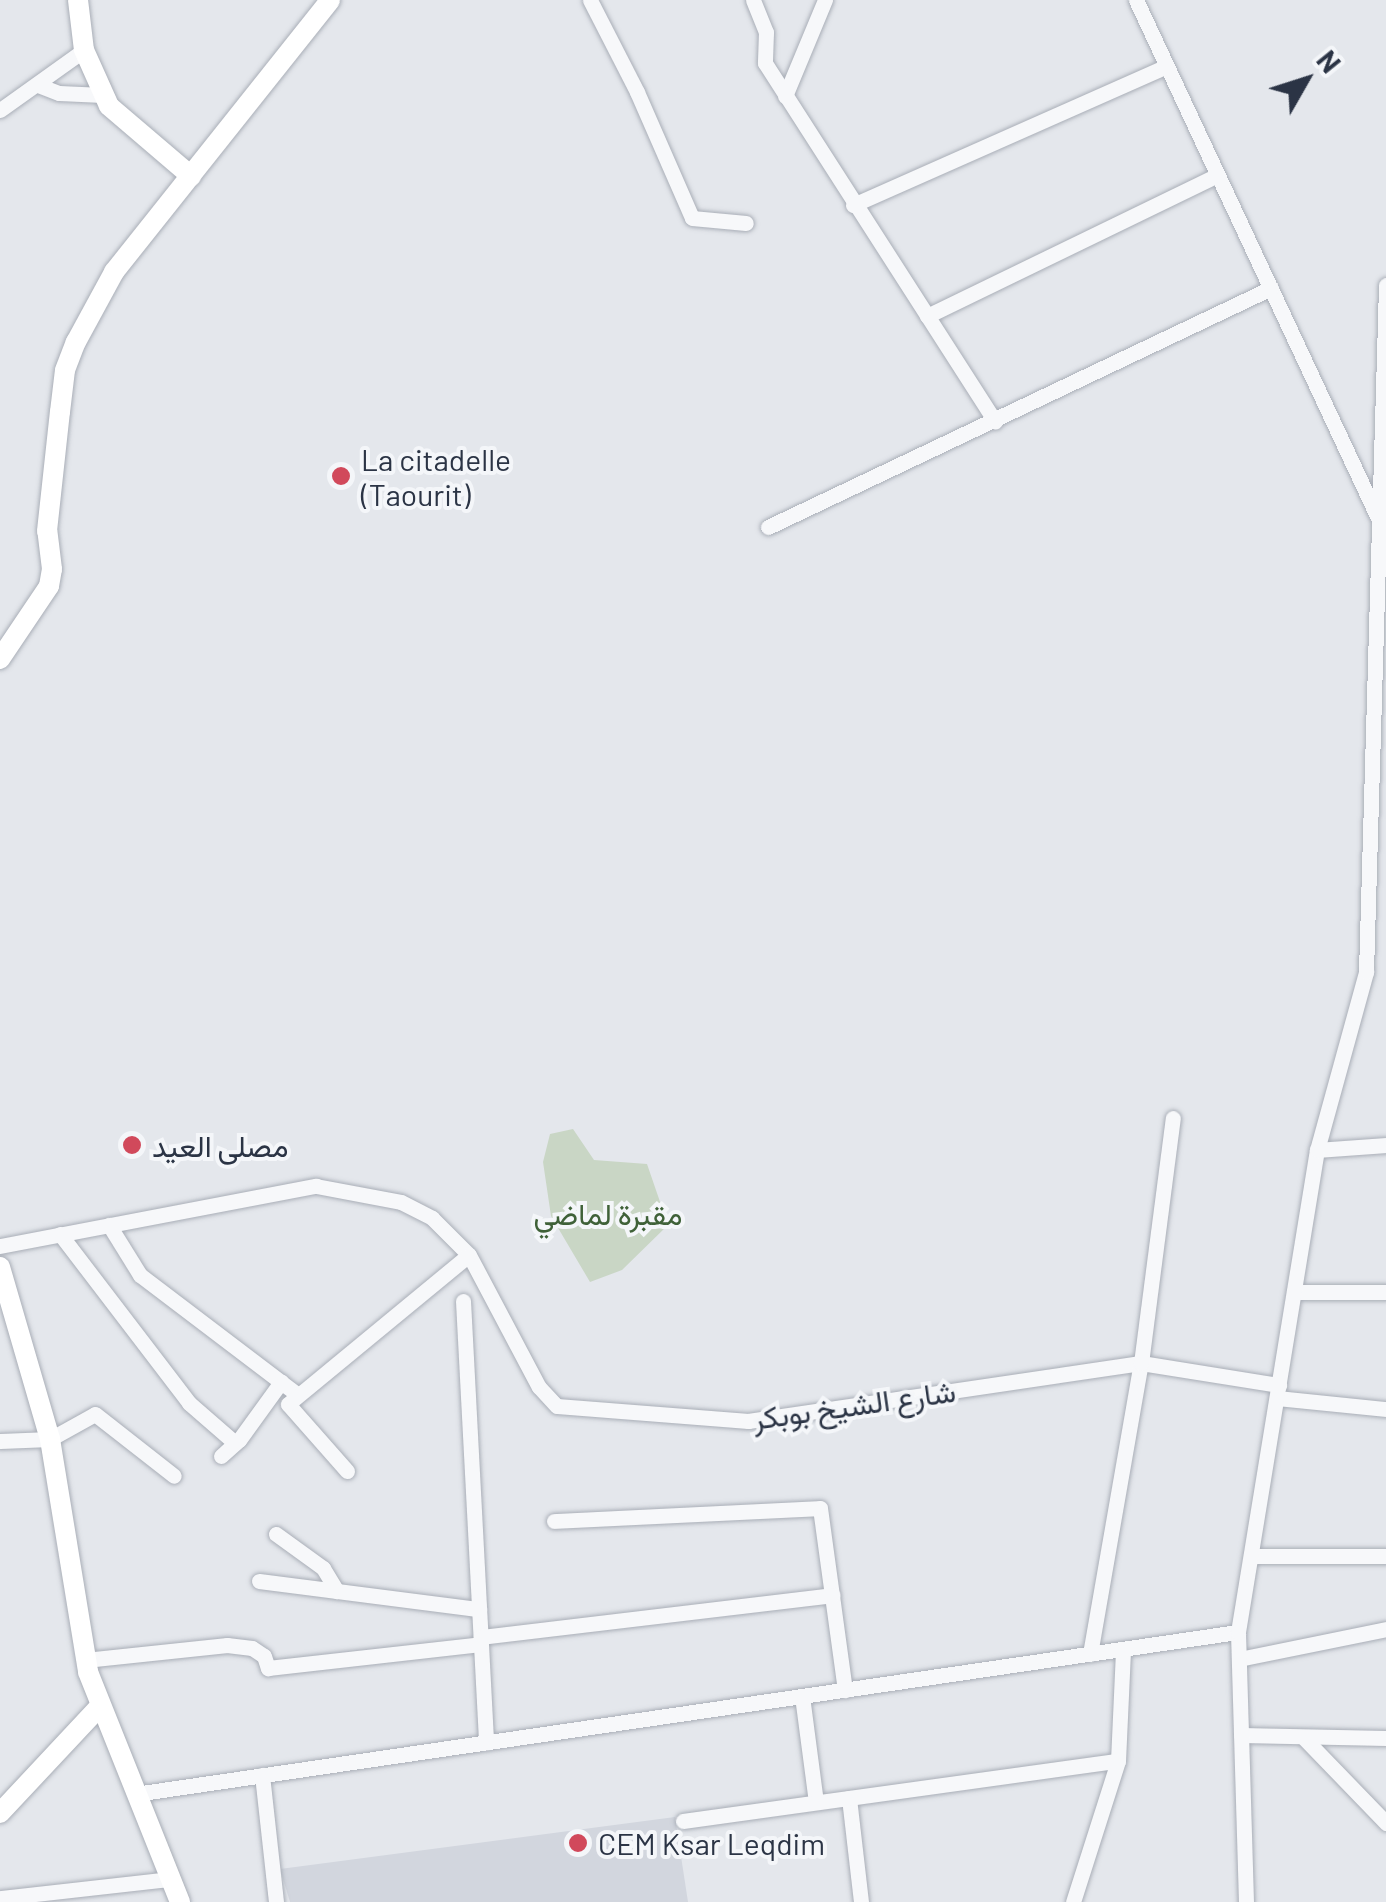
<!DOCTYPE html>
<meta charset="utf-8">
<style>
body{margin:0}
#map{position:relative;width:1386px;height:1902px;overflow:hidden;background:#e4e7ec;font-family:Barlow,Vazirmatn,sans-serif}
div>[style]{position:absolute}
.built>*{inset:0;background:#d2d6de}
.green>*{inset:0;background:#c9d6c5}
.roads{filter:drop-shadow(0 0 2px #a9aeb7) drop-shadow(0 0 2px #a9aeb7)}
.street>*{height:15px;margin:-7.5px;padding:0 7.5px;transform-origin:7.5px;border-radius:7.5px;background:#f7f8fa}
.secondary>*{height:20px;margin:-10px;padding:0 10px;transform-origin:10px;border-radius:10px;background:#fff}
.dots>*{width:28px;height:28px;translate:-50% -50%;box-sizing:border-box;border:5px solid #f4f6f9;border-radius:50%}
span{translate:-50% -50%;white-space:nowrap;text-align:center;line-height:1.15;-webkit-text-stroke:8px #f4f6f9;paint-order:stroke}
.poi-label{font-size:30px;color:#2b3445}
.left{translate:0 -50%;text-align:left}
.park-label{font-size:30px;color:#3f6138}
.street-label{font-size:30px;color:#2b3445}
.north{position:absolute;left:1256px;top:30px;width:100px;height:100px;-webkit-text-stroke:8px #f4f6f9;paint-order:stroke;rotate:51deg;font-size:28px;font-weight:700;line-height:40px;text-align:center;color:#2b3445}
.north::after{content:'';display:block;margin:auto;width:35px;height:45px;background:#2b3445;clip-path:polygon(50% 0,100% 100%,50% 72%,0 100%)}
</style>
<div id="map">
<div class="built">
<div style="clip-path:polygon(675px 1817px,688px 1902px,290px 1902px,280px 1869px)"></div>
</div>
<div class="green">
<div style="clip-path:polygon(573px 1129px,594px 1160px,647px 1164px,668px 1225px,622px 1270px,590px 1282px,551px 1216px,543px 1162px,550px 1134px)"></div>
</div>
<div class="roads">
<div class="street">
<div style="left:590px;top:0;width:103px;rotate:62.9deg"></div>
<div style="left:637px;top:92px;width:137px;rotate:66.4deg"></div>
<div style="left:692px;top:218px;width:54px;rotate:5.3deg"></div>
<div style="left:753px;top:0;width:35px;rotate:68deg"></div>
<div style="left:766px;top:32px;width:31px;rotate:92deg"></div>
<div style="left:765px;top:63px;width:426px;rotate:57.3deg"></div>
<div style="left:1136px;top:0;width:570px;rotate:64.96deg"></div>
<div style="left:38px;top:85px;width:22px;rotate:21deg"></div>
<div style="left:59px;top:93px;width:44px;rotate:2.6deg"></div>
<div style="left:785px;top:96px;width:104px;rotate:-67.4deg"></div>
<div style="left:0;top:110px;width:103px;rotate:-35.5deg"></div>
<div style="left:853px;top:205px;width:343px;rotate:-23.9deg"></div>
<div style="left:927px;top:316px;width:323px;rotate:-25.9deg"></div>
<div style="left:768px;top:527px;width:557px;rotate:-25.41deg"></div>
<div style="left:1317px;top:1150px;width:69px;rotate:-4.1deg"></div>
<div style="left:109px;top:1225px;width:59px;rotate:58.2deg"></div>
<div style="left:140px;top:1275px;width:198px;rotate:37.2deg"></div>
<div style="left:60px;top:1234px;width:213px;rotate:52.6deg"></div>
<div style="left:189px;top:1403px;width:61px;rotate:41deg"></div>
<div style="left:0;top:1246px;width:322px;rotate:-10.8deg"></div>
<div style="left:316px;top:1186px;width:86px;rotate:10.7deg"></div>
<div style="left:401px;top:1202px;width:35px;rotate:27deg"></div>
<div style="left:432px;top:1218px;width:52px;rotate:45deg"></div>
<div style="left:469px;top:1255px;width:149px;rotate:62.1deg"></div>
<div style="left:539px;top:1387px;width:26px;rotate:47deg"></div>
<div style="left:557px;top:1406px;width:192px;rotate:4.5deg"></div>
<div style="left:748px;top:1421px;width:397px;rotate:-8.4deg"></div>
<div style="left:1141px;top:1363px;width:140px;rotate:9.1deg"></div>
<div style="left:1294px;top:1292px;width:92px"></div>
<div style="left:463px;top:1301px;width:442px;rotate:87deg"></div>
<div style="left:1277px;top:1398px;width:110px;rotate:5.8deg"></div>
<div style="left:0;top:1441px;width:50px;rotate:-2.3deg"></div>
<div style="left:50px;top:1439px;width:51px;rotate:-29.1deg"></div>
<div style="left:95px;top:1414px;width:100px;rotate:38.1deg"></div>
<div style="left:221px;top:1456px;width:24px;rotate:-42deg"></div>
<div style="left:239px;top:1440px;width:72px;rotate:-54.1deg"></div>
<div style="left:347px;top:1471px;width:89px;rotate:-131.4deg"></div>
<div style="left:288px;top:1404px;width:234px;rotate:-39.5deg"></div>
<div style="left:554px;top:1521px;width:266px;rotate:-2.8deg"></div>
<div style="left:820px;top:1508px;width:184px;rotate:82.2deg"></div>
<div style="left:276px;top:1534px;width:58px;rotate:35.9deg"></div>
<div style="left:323px;top:1568px;width:27px;rotate:59deg"></div>
<div style="left:1251px;top:1556px;width:135px"></div>
<div style="left:259px;top:1581px;width:222px;rotate:7.3deg"></div>
<div style="left:481px;top:1637px;width:354px;rotate:-6.8deg"></div>
<div style="left:1090px;top:1654px;width:295px;rotate:-80.1deg"></div>
<div style="left:1141px;top:1363px;width:247px;rotate:-82.6deg"></div>
<div style="left:1239px;top:1659px;width:150px;rotate:-11.5deg"></div>
<div style="left:85px;top:1660px;width:143px;rotate:-6deg"></div>
<div style="left:227px;top:1645px;width:25px;rotate:7deg"></div>
<div style="left:252px;top:1648px;width:14px;rotate:34deg"></div>
<div style="left:264px;top:1656px;width:13px;rotate:72deg"></div>
<div style="left:268px;top:1668px;width:214px;rotate:-6.4deg"></div>
<div style="left:802px;top:1696px;width:107px;rotate:82.5deg"></div>
<div style="left:1241px;top:1735px;width:145px;rotate:1.2deg"></div>
<div style="left:1303px;top:1737px;width:120px;rotate:46deg"></div>
<div style="left:262px;top:1775px;width:128px;rotate:83.7deg"></div>
<div style="left:135px;top:1794px;width:1115px;rotate:-8.36deg"></div>
<div style="left:849px;top:1798px;width:105px;rotate:83.4deg"></div>
<div style="left:683px;top:1821px;width:439px;rotate:-7.9deg"></div>
<div style="left:0;top:1898px;width:171px;rotate:-6.4deg"></div>
<div style="left:1073px;top:1902px;width:148px;rotate:-72.3deg"></div>
<div style="left:1118px;top:1761px;width:112px;rotate:-87.4deg"></div>
<div style="left:1246px;top:1902px;width:270px;rotate:-91.7deg"></div>
<div style="left:1238px;top:1632px;width:488px;rotate:-80.7deg"></div>
<div style="left:1317px;top:1150px;width:185px;rotate:-74.6deg"></div>
<div style="left:1366px;top:972px;width:687px;rotate:-88.33deg"></div>
</div>
<div class="secondary">
<div style="left:78px;top:0;width:50px;rotate:83.2deg"></div>
<div style="left:84px;top:50px;width:61px;rotate:65.9deg"></div>
<div style="left:109px;top:106px;width:108px;rotate:40.5deg"></div>
<div style="left:0;top:659px;width:88px;rotate:-56.1deg"></div>
<div style="left:49px;top:586px;width:17px;rotate:-80deg"></div>
<div style="left:52px;top:569px;width:38px;rotate:-97deg"></div>
<div style="left:47px;top:531px;width:120px;rotate:-83.8deg"></div>
<div style="left:60px;top:412px;width:42px;rotate:-83.2deg"></div>
<div style="left:65px;top:370px;width:30px;rotate:-69deg"></div>
<div style="left:76px;top:342px;width:80px;rotate:-61.5deg"></div>
<div style="left:114px;top:272px;width:347px;rotate:-51.5deg"></div>
<div style="left:0;top:1267px;width:179px;rotate:73.8deg"></div>
<div style="left:50px;top:1439px;width:236px;rotate:80.7deg"></div>
<div style="left:88px;top:1672px;width:248px;rotate:68.2deg"></div>
<div style="left:0;top:1813px;width:146px;rotate:-46.9deg"></div>
</div>
</div>
<div class="dots">
<div style="left:341px;top:476px;background:#d1495b"></div>
<div style="left:132px;top:1145px;background:#d1495b"></div>
<div style="left:578px;top:1843px;background:#d1495b"></div>
</div>
<div class="poi-label">
<span class="left" style="left:361px;top:476px">La citadelle<br>(Taourit)</span>
<span class="left" style="left:152px;top:1145px">مصلى العيد</span>
<span class="left" style="left:598px;top:1843px">CEM Ksar Leqdim</span>
</div>
<div class="park-label">
<span style="left:608px;top:1213px">مقبرة لماضي</span>
</div>
<div class="street-label">
<span style="left:854px;top:1404px;rotate:-8deg">شارع الشيخ بوبكر</span>
</div>
<div class="north">N</div>
</div>
